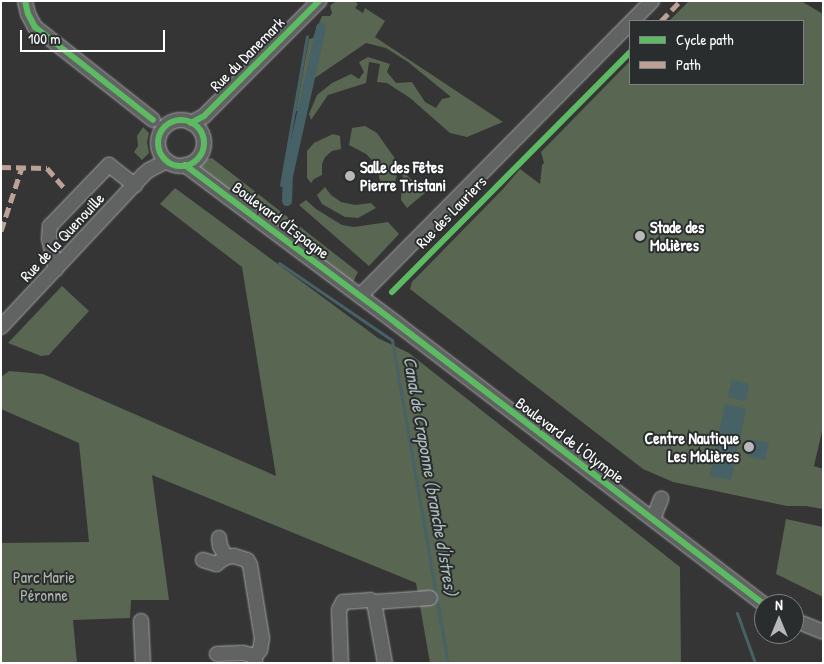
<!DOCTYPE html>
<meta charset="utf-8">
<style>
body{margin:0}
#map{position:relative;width:824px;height:664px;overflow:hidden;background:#353535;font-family:"Patrick Hand",sans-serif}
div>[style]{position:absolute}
.green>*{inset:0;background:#586652}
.water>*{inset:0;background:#466266}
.stream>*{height:3px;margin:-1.5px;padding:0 1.5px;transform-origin:1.5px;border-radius:1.5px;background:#466266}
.canal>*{height:10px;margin:-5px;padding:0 5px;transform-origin:5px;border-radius:5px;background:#466266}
.roads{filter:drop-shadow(0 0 1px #a4a4a4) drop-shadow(0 0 1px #a4a4a4)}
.minor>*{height:14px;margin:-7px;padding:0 7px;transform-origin:7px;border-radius:7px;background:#616262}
.minor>.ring{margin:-7px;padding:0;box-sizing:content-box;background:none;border:14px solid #616262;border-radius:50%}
.quiet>*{height:5px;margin-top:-2.5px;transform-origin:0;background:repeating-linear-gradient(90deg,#bda197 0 10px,transparent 0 15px)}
.cycleway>*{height:6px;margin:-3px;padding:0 3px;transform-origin:3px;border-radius:3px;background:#5cba63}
.cycleway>.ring{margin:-3px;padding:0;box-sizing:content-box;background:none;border:6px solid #5cba63;border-radius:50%}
.dots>*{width:14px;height:14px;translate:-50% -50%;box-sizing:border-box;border:2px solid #2a2d2e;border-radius:50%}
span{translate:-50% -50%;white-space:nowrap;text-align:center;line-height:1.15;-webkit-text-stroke:4px #2a2d2e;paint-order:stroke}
.street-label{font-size:16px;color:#fff}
.poi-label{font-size:16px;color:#fff;font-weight:700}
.left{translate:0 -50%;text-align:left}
.right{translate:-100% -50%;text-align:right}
.park-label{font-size:16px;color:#aeb6aa}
.water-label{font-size:18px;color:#adbbbc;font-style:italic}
.frame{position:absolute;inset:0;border:2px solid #fff;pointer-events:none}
.legend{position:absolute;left:629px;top:20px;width:175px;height:65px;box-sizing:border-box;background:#2a2d2e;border:1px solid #7f8182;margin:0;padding:6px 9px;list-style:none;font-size:15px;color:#fff}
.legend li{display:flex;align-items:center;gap:10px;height:25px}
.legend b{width:25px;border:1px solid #7f8182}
.north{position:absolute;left:754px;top:594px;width:50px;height:50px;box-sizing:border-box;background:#2a2d2e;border:1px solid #7f8182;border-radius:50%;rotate:0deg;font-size:14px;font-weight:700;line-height:20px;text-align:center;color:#fff}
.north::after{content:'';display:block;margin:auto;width:18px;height:22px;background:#b8b8b8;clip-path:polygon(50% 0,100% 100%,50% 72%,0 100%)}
.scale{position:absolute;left:20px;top:30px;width:145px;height:22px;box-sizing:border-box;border:2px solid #fff;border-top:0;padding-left:6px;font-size:15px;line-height:18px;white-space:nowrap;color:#fff;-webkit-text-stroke:4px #2a2d2e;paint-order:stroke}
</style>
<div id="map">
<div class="green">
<div style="clip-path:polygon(336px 1px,354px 1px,358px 4px,355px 8px,363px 13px,365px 8px,385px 21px,375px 37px,503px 122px,467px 137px,450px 133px,410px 98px,387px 83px,377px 82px,380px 64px,369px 62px,366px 83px,328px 95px,311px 120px,309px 114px,317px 95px,332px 83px,351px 74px,359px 79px,364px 72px,359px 62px,368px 57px,390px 64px,387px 72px,396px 83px,412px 82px,425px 102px,436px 108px,442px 99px,451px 97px,408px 62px,386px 48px,366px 43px,312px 80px,300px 112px,296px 111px,309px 39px,313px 38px,322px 16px,330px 16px,332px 13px,330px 6px)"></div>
<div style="clip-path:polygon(689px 1px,801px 1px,823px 14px,823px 427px,814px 466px,823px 469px,823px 509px,806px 506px,787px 506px,673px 482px,643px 469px,410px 289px,412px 282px,503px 189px,520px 169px,540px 184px,542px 165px,544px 163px,541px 152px,630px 61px,630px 84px,803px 84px,803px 21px,669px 21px)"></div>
<div style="clip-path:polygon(365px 126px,377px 133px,396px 160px,398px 171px,393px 190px,382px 187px,375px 163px,366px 154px,349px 145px,352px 128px)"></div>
<div style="clip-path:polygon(143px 127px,149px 133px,147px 142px,149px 153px,142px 160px,134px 152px,138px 146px,137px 136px)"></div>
<div style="clip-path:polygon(333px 134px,340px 136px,341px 149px,332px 151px,325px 157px,322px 164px,322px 175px,314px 179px,311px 183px,307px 178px,307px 151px,314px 143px)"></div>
<div style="clip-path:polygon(212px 158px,358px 272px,351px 286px,200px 167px,204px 159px)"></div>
<div style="clip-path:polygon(403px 172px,426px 192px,407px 208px,401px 200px)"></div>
<div style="clip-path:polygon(325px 187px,331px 195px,341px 202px,355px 205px,371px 203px,376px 208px,358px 218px,345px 217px,322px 204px,317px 195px)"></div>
<div style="clip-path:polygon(175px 188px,378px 338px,409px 353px,680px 567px,681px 663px,430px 663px,416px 583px,152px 475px,169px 600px,131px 600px,130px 618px,73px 620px,77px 663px,1px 663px,1px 543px,89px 542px,79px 443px,1px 409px,1px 377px,9px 371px,43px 374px,276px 476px,242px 267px,160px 204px)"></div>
<div style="clip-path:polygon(306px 200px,316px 209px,342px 225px,354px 227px,388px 222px,399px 234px,369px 266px,299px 205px)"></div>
<div style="clip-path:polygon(62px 286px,89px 311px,49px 355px,41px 356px,8px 343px)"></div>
<div style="clip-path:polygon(786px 519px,823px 527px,823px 597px,776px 574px)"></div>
</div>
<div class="water">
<div style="clip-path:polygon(732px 380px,749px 384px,746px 401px,728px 397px)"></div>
<div style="clip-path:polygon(725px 404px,746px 409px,731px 480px,710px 476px)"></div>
<div style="clip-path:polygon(751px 439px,769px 443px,765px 460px,747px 456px)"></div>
</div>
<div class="stream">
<div style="left:281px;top:185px;width:151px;rotate:-80.1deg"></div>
<div style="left:279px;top:263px;width:137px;rotate:34.3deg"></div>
<div style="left:392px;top:340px;width:328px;rotate:80.2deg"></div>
<div style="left:737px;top:613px;width:53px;rotate:70.2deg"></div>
</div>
<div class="canal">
<div style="left:287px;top:201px;width:25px;rotate:-88deg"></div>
<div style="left:288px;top:176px;width:152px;rotate:-77.4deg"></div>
</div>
<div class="roads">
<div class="minor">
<div style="left:25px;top:1px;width:13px;rotate:77deg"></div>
<div style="left:28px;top:14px;width:15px;rotate:62deg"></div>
<div style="left:35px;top:27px;width:150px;rotate:38.2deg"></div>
<div class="ring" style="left:158px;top:120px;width:32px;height:32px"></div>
<div style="left:191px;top:123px;width:15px;rotate:-28deg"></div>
<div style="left:204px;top:116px;width:163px;rotate:-45deg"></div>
<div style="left:185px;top:165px;width:264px;rotate:36.8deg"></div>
<div style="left:396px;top:323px;width:463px;rotate:37.4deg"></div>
<div style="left:56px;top:269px;width:31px;rotate:-103deg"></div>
<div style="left:49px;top:239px;width:13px;rotate:-86deg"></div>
<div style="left:50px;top:226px;width:85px;rotate:-46deg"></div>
<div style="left:109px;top:165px;width:33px;rotate:38deg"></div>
<div style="left:360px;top:296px;width:415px;rotate:-45.3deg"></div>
<div style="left:1px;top:327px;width:208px;rotate:-46.9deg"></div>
<div style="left:143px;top:175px;width:8px;rotate:-40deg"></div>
<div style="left:149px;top:170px;width:20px;rotate:-27deg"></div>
<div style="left:653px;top:519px;width:22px;rotate:-68deg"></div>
<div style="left:219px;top:538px;width:8px;rotate:83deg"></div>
<div style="left:220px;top:546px;width:13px;rotate:61deg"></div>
<div style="left:203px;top:560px;width:14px;rotate:17deg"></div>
<div style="left:216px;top:564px;width:12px;rotate:-35deg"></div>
<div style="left:226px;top:557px;width:8px;rotate:-7deg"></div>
<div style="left:234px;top:556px;width:14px;rotate:17deg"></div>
<div style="left:247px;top:560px;width:6px;rotate:59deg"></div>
<div style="left:250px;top:565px;width:74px;rotate:80.7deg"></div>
<div style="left:262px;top:638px;width:12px;rotate:99deg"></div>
<div style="left:260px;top:650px;width:8px;rotate:130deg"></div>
<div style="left:255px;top:656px;width:7px;rotate:90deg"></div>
<div style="left:374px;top:602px;width:62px;rotate:79.8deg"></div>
<div style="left:794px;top:620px;width:31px;rotate:22deg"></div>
<div style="left:141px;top:621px;width:42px;rotate:87.3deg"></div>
<div style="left:217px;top:654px;width:26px;rotate:-2deg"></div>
<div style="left:243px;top:653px;width:12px;rotate:14deg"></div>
<div style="left:341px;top:663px;width:53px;rotate:-92.2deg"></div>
<div style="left:339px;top:610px;width:9px;rotate:-63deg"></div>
<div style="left:343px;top:602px;width:27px;rotate:-4deg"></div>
<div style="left:370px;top:600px;width:4px;rotate:27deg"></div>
<div style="left:374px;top:602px;width:56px;rotate:-4.1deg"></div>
</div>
</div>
<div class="quiet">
<div style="left:661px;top:21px;width:28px;rotate:-46deg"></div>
<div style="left:1px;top:167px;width:46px;rotate:1.2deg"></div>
<div style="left:47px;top:168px;width:29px;rotate:49deg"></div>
<div style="left:1px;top:231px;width:67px;rotate:-71.8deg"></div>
</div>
<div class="cycleway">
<div style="left:25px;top:1px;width:13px;rotate:77deg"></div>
<div style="left:28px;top:14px;width:15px;rotate:62deg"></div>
<div style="left:35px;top:27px;width:150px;rotate:38.2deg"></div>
<div class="ring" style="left:158px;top:120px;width:40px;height:40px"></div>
<div style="left:191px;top:123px;width:15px;rotate:-28deg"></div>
<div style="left:204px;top:116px;width:163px;rotate:-45deg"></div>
<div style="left:185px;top:165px;width:264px;rotate:36.8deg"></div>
<div style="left:396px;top:323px;width:463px;rotate:37.4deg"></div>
<div style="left:392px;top:292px;width:338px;rotate:-45.2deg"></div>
</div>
<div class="dots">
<div style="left:350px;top:176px;background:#b8b8b8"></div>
<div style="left:640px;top:236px;background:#b8b8b8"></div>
<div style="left:749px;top:447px;background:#b8b8b8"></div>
</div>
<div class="street-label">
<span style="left:247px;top:54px;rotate:-45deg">Rue du Danemark</span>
<span style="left:451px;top:212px;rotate:-46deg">Rue des Lauriers</span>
<span style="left:281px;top:220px;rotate:37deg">Boulevard d'Espagne</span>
<span style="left:62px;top:237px;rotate:-47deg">Rue de la Quenouille</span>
<span style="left:570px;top:440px;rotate:37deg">Boulevard de l'Olympie</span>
</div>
<div class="poi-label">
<span class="left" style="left:360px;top:176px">Salle des Fêtes<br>Pierre Tristani</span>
<span class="left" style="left:650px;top:236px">Stade des<br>Molières</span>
<span class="right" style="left:739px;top:447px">Centre Nautique<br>Les Molières</span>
</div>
<div class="park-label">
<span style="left:44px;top:586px">Parc Marie<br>Péronne</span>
</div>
<div class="water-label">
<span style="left:430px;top:476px;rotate:80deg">Canal de Craponne (branche d'Istres)</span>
</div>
<div class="frame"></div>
<ul class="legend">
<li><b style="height:6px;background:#5cba63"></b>Cycle path</li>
<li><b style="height:6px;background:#bda197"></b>Path</li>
</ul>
<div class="north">N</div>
<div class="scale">100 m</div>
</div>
